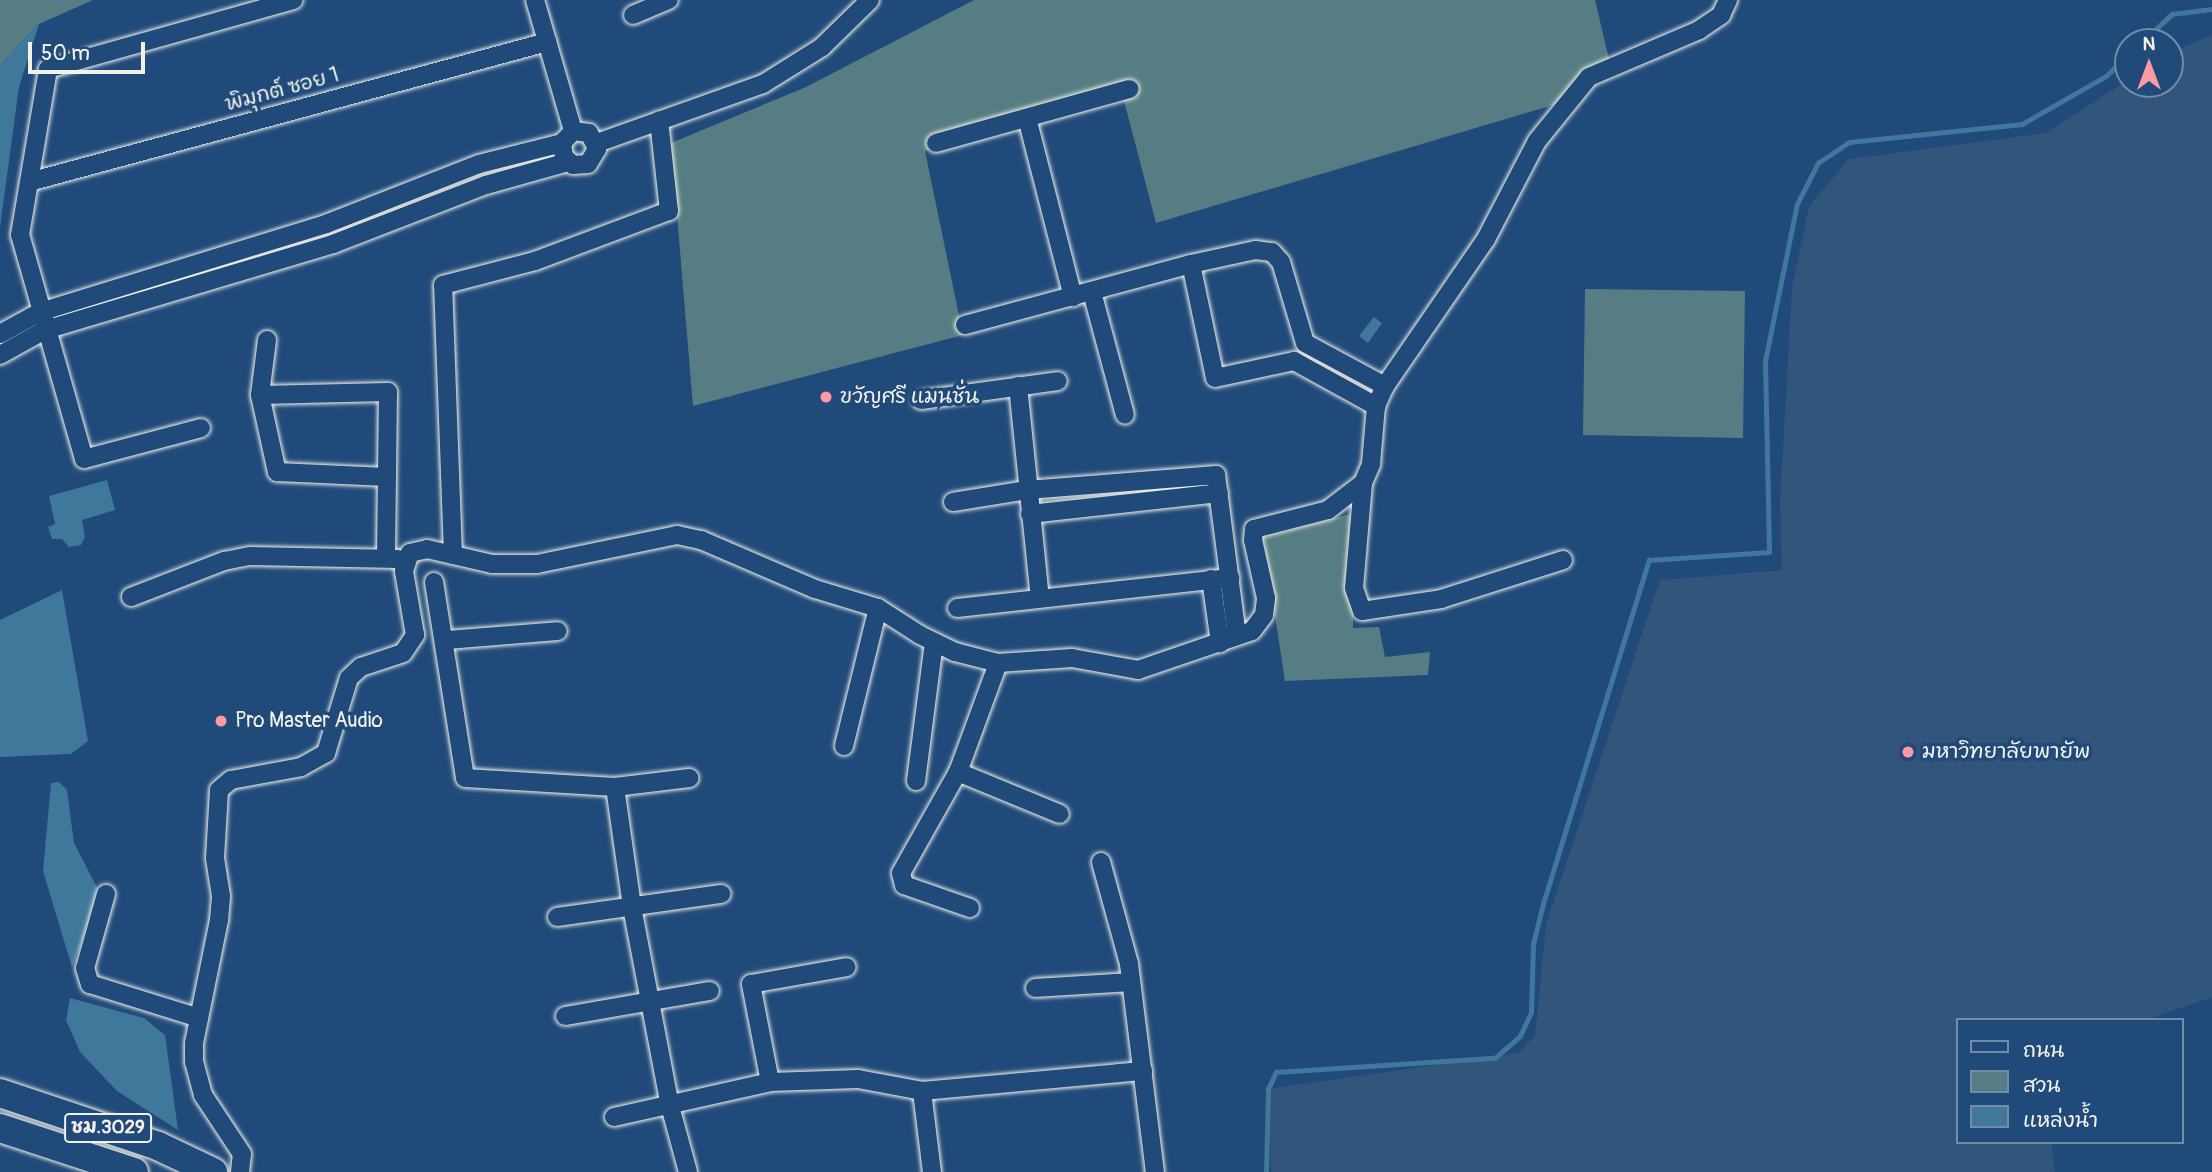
<!DOCTYPE html>
<meta charset="utf-8">
<style>
body{margin:0}
#map{position:relative;width:2212px;height:1172px;overflow:hidden;background:#1f4a7a;font-family:Pangolin,"Playpen Sans Thai",sans-serif}
div>[style]{position:absolute}
.built>*{inset:0;background:#32557c}
.green>*{inset:0;background:#557d83}
.water>*{inset:0;background:#3f789a}
.stream>*{height:4.5px;margin:-2.25px;padding:0 2.25px;transform-origin:2.25px;border-radius:2.25px;background:#3f789a}
.roads{filter:drop-shadow(0 0 2px #f4f1e8) drop-shadow(0 0 2px #f4f1e8)}
.minor>*{height:18px;margin:-9px;padding:0 9px;transform-origin:9px;border-radius:9px;background:#1f4a7a}
.primary>*{height:28px;margin:-14px;padding:0 14px;transform-origin:14px;border-radius:14px;background:#1f4a7a}
.dots>*{width:19px;height:19px;translate:-50% -50%;box-sizing:border-box;border:4px solid #1f4a7a;border-radius:50%}
span{translate:-50% -50%;white-space:nowrap;text-align:center;line-height:1.15;-webkit-text-stroke:7px #1f4a7a;paint-order:stroke}
.shield-label span{padding:2px 5px;background:#1f4a7a;border:2px solid;border-radius:5px;-webkit-text-stroke-width:0}
.shield-label{font-size:19px;color:#f4f1e8;font-weight:700}
.street-label{font-size:21px;color:#f4f1e8}
.poi-label{font-size:21px;color:#f4f1e8}
.left{translate:0 -50%;text-align:left}
.legend{position:absolute;left:1956px;top:1018px;width:228px;height:126px;box-sizing:border-box;background:#1f4a7a;border:2px solid #748da6;margin:0;padding:9px 12px;list-style:none;font-size:21px;color:#f4f1e8}
.legend li{display:flex;align-items:center;gap:14px;height:35px}
.legend b{width:35px;border:2px solid #748da6}
.north{position:absolute;left:2114px;top:28px;width:70px;height:70px;box-sizing:border-box;background:#1f4a7a;border:2px solid #748da6;border-radius:50%;rotate:0deg;font-size:19px;font-weight:700;line-height:28px;text-align:center;color:#f4f1e8}
.north::after{content:'';display:block;margin:auto;width:24px;height:32px;background:#ff9aa2;clip-path:polygon(50% 0,100% 100%,50% 72%,0 100%)}
.scale{position:absolute;left:28px;top:42px;width:117px;height:32px;box-sizing:border-box;border:4px solid #f4f1e8;border-top:0;padding-left:9px;font-size:21px;line-height:24px;white-space:nowrap;color:#f4f1e8;-webkit-text-stroke:5px #1f4a7a;paint-order:stroke}
</style>
<div id="map">
<div class="built">
<div style="clip-path:polygon(2212px 35px,2212px 997px,2146px 1020px,1958px 1020px,1958px 1142px,2051px 1142px,2055px 1172px,1271px 1172px,1268px 1089px,1519px 1053px,1535px 1035px,1546px 924px,1660px 580px,1782px 570px,1780px 504px,1792px 288px,1809px 206px,1849px 159px,2046px 133px,2128px 80px,2128px 84px,2170px 84px,2170px 53px)"></div>
</div>
<div class="green">
<div style="clip-path:polygon(0 0,93px 0,39px 24px,0 65px)"></div>
<div style="clip-path:polygon(974px 0,1595px 0,1609px 59px,1584px 74px,1560px 103px,1156px 223px,1123px 97px,925px 151px,963px 335px,693px 406px,671px 143px,806px 87px)"></div>
<div style="clip-path:polygon(1585px 289px,1745px 291px,1743px 438px,1583px 435px)"></div>
<div style="clip-path:polygon(1354px 513px,1353px 628px,1379px 627px,1385px 657px,1430px 652px,1428px 675px,1285px 681px,1263px 537px)"></div>
</div>
<div class="water">
<div style="clip-path:polygon(39px 24px,19px 87px,0 227px,0 65px)"></div>
<div style="clip-path:polygon(1374px 317px,1382px 323px,1368px 343px,1359px 336px)"></div>
<div style="clip-path:polygon(107px 480px,115px 510px,82px 520px,85px 537px,81px 545px,69px 547px,62px 539px,52px 539px,48px 527px,55px 524px,49px 496px)"></div>
<div style="clip-path:polygon(62px 590px,88px 741px,71px 754px,0 757px,0 620px)"></div>
<div style="clip-path:polygon(59px 782px,67px 790px,74px 843px,101px 895px,72px 967px,43px 871px,51px 783px)"></div>
<div style="clip-path:polygon(70px 998px,144px 1018px,165px 1035px,178px 1130px,117px 1091px,80px 1052px,66px 1020px)"></div>
</div>
<div class="stream">
<div style="left:2142px;top:42px;width:41px;rotate:-43deg"></div>
<div style="left:2172px;top:14px;width:40px;rotate:-7.1deg"></div>
<div style="left:1266px;top:1172px;width:83px;rotate:-88.6deg"></div>
<div style="left:1268px;top:1089px;width:19px;rotate:-65deg"></div>
<div style="left:1276px;top:1072px;width:219px;rotate:-3.7deg"></div>
<div style="left:1495px;top:1058px;width:33px;rotate:-41deg"></div>
<div style="left:1520px;top:1036px;width:26px;rotate:-65deg"></div>
<div style="left:1531px;top:1012px;width:68px;rotate:-88.3deg"></div>
<div style="left:1533px;top:944px;width:41px;rotate:-76deg"></div>
<div style="left:1543px;top:904px;width:360px;rotate:-72.9deg"></div>
<div style="left:1649px;top:560px;width:120px;rotate:-3.8deg"></div>
<div style="left:1769px;top:552px;width:191px;rotate:-91.2deg"></div>
<div style="left:1765px;top:361px;width:160px;rotate:-78.5deg"></div>
<div style="left:1797px;top:204px;width:46px;rotate:-62.9deg"></div>
<div style="left:1818px;top:163px;width:37px;rotate:-34deg"></div>
<div style="left:1849px;top:142px;width:174px;rotate:-5.9deg"></div>
<div style="left:2022px;top:124px;width:97px;rotate:-29.7deg"></div>
<div style="left:2106px;top:76px;width:30px;rotate:-44deg"></div>
</div>
<div class="roads">
<div class="minor">
<div style="left:535px;top:0;width:136px;rotate:73.8deg"></div>
<div style="left:633px;top:15px;width:39px;rotate:-23deg"></div>
<div style="left:1027px;top:118px;width:185px;rotate:75.6deg"></div>
<div style="left:597px;top:143px;width:176px;rotate:-19.6deg"></div>
<div style="left:763px;top:84px;width:70px;rotate:-32.1deg"></div>
<div style="left:822px;top:47px;width:67px;rotate:-44.4deg"></div>
<div style="left:936px;top:143px;width:201px;rotate:-15.6deg"></div>
<div style="left:29px;top:182px;width:537px;rotate:-15.12deg"></div>
<div style="left:1191px;top:264px;width:116px;rotate:78.1deg"></div>
<div style="left:1215px;top:378px;width:81px;rotate:-12.1deg"></div>
<div style="left:1294px;top:361px;width:94px;rotate:28.8deg"></div>
<div style="left:1092px;top:292px;width:127px;rotate:75deg"></div>
<div style="left:965px;top:325px;width:234px;rotate:-15.1deg"></div>
<div style="left:1191px;top:264px;width:66px;rotate:-12.3deg"></div>
<div style="left:1255px;top:250px;width:17px;rotate:7deg"></div>
<div style="left:1272px;top:252px;width:13px;rotate:48deg"></div>
<div style="left:1281px;top:262px;width:84px;rotate:73.5deg"></div>
<div style="left:1305px;top:343px;width:91px;rotate:28.3deg"></div>
<div style="left:0;top:334px;width:46px;rotate:-28.8deg"></div>
<div style="left:40px;top:312px;width:299px;rotate:-17.1deg"></div>
<div style="left:326px;top:224px;width:164px;rotate:-21.4deg"></div>
<div style="left:479px;top:164px;width:86px;rotate:-14.2deg"></div>
<div style="left:562px;top:143px;width:16px;rotate:-47deg"></div>
<div style="left:573px;top:131px;width:16px;rotate:7deg"></div>
<div style="left:589px;top:133px;width:18px;rotate:63deg"></div>
<div style="left:597px;top:149px;width:17px;rotate:121deg"></div>
<div style="left:588px;top:164px;width:15px;rotate:176deg"></div>
<div style="left:573px;top:165px;width:12px;rotate:-138deg"></div>
<div style="left:564px;top:157px;width:14px;rotate:-98deg"></div>
<div style="left:267px;top:340px;width:55px;rotate:97.3deg"></div>
<div style="left:260px;top:395px;width:79px;rotate:77.6deg"></div>
<div style="left:277px;top:472px;width:110px;rotate:2.6deg"></div>
<div style="left:0;top:355px;width:51px;rotate:-29.1deg"></div>
<div style="left:45px;top:330px;width:301px;rotate:-16.6deg"></div>
<div style="left:333px;top:244px;width:164px;rotate:-21.1deg"></div>
<div style="left:486px;top:185px;width:85px;rotate:-15.7deg"></div>
<div style="left:1018px;top:386px;width:213px;rotate:84.1deg"></div>
<div style="left:260px;top:395px;width:128px;rotate:-1.3deg"></div>
<div style="left:388px;top:392px;width:165px;rotate:90.7deg"></div>
<div style="left:921px;top:400px;width:138px;rotate:-7.9deg"></div>
<div style="left:201px;top:428px;width:121px;rotate:165.2deg"></div>
<div style="left:84px;top:459px;width:233px;rotate:-105.9deg"></div>
<div style="left:20px;top:235px;width:168px;rotate:-80.4deg"></div>
<div style="left:48px;top:69px;width:255px;rotate:-15.7deg"></div>
<div style="left:1363px;top:483px;width:105px;rotate:94.9deg"></div>
<div style="left:1354px;top:588px;width:24px;rotate:71deg"></div>
<div style="left:1362px;top:611px;width:80px;rotate:-8.6deg"></div>
<div style="left:1441px;top:599px;width:128px;rotate:-17.7deg"></div>
<div style="left:953px;top:502px;width:75px;rotate:-9.2deg"></div>
<div style="left:1027px;top:490px;width:190px;rotate:-4.5deg"></div>
<div style="left:1216px;top:475px;width:162px;rotate:82.6deg"></div>
<div style="left:1030px;top:514px;width:190px;rotate:-6.3deg"></div>
<div style="left:453px;top:555px;width:270px;rotate:-92.1deg"></div>
<div style="left:443px;top:285px;width:95px;rotate:-14.6deg"></div>
<div style="left:535px;top:261px;width:143px;rotate:-20.5deg"></div>
<div style="left:669px;top:211px;width:91px;rotate:-96.3deg"></div>
<div style="left:1211px;top:579px;width:65px;rotate:82deg"></div>
<div style="left:434px;top:582px;width:198px;rotate:81deg"></div>
<div style="left:465px;top:778px;width:150px;rotate:3.4deg"></div>
<div style="left:615px;top:787px;width:75px;rotate:-6.9deg"></div>
<div style="left:131px;top:597px;width:100px;rotate:-21.2deg"></div>
<div style="left:224px;top:561px;width:26px;rotate:-11deg"></div>
<div style="left:250px;top:556px;width:148px;rotate:1.2deg"></div>
<div style="left:957px;top:608px;width:275px;rotate:-6.3deg"></div>
<div style="left:447px;top:640px;width:111px;rotate:-4.6deg"></div>
<div style="left:844px;top:746px;width:142px;rotate:-76.2deg"></div>
<div style="left:958px;top:772px;width:110px;rotate:22.4deg"></div>
<div style="left:916px;top:781px;width:140px;rotate:-82.6deg"></div>
<div style="left:615px;top:787px;width:121px;rotate:81.9deg"></div>
<div style="left:632px;top:907px;width:203px;rotate:79.2deg"></div>
<div style="left:670px;top:1106px;width:68px;rotate:74.7deg"></div>
<div style="left:1101px;top:862px;width:106px;rotate:74.6deg"></div>
<div style="left:1129px;top:964px;width:210px;rotate:82.9deg"></div>
<div style="left:106px;top:894px;width:77px;rotate:105.8deg"></div>
<div style="left:85px;top:968px;width:17px;rotate:73deg"></div>
<div style="left:90px;top:984px;width:114px;rotate:17.3deg"></div>
<div style="left:970px;top:908px;width:70px;rotate:-160.8deg"></div>
<div style="left:904px;top:885px;width:12px;rotate:-104deg"></div>
<div style="left:901px;top:873px;width:116px;rotate:-60.6deg"></div>
<div style="left:958px;top:772px;width:116px;rotate:-69.8deg"></div>
<div style="left:557px;top:917px;width:166px;rotate:-8deg"></div>
<div style="left:1035px;top:988px;width:96px;rotate:-3.6deg"></div>
<div style="left:565px;top:1016px;width:147px;rotate:-9.8deg"></div>
<div style="left:770px;top:1082px;width:100px;rotate:-101deg"></div>
<div style="left:751px;top:984px;width:97px;rotate:-10deg"></div>
<div style="left:922px;top:1091px;width:82px;rotate:83deg"></div>
<div style="left:614px;top:1117px;width:160px;rotate:-12.6deg"></div>
<div style="left:770px;top:1082px;width:88px;rotate:-2deg"></div>
<div style="left:858px;top:1079px;width:65px;rotate:10.6deg"></div>
<div style="left:922px;top:1091px;width:222px;rotate:-5.2deg"></div>
<div style="left:240px;top:1172px;width:18px;rotate:-84deg"></div>
<div style="left:242px;top:1154px;width:71px;rotate:-123.5deg"></div>
<div style="left:203px;top:1095px;width:34px;rotate:-105deg"></div>
<div style="left:194px;top:1062px;width:19px;rotate:-90deg"></div>
<div style="left:194px;top:1043px;width:126px;rotate:-78.5deg"></div>
<div style="left:219px;top:920px;width:24px;rotate:-85deg"></div>
<div style="left:221px;top:896px;width:38px;rotate:-99deg"></div>
<div style="left:215px;top:858px;width:68px;rotate:-86.6deg"></div>
<div style="left:219px;top:790px;width:16px;rotate:-40deg"></div>
<div style="left:231px;top:780px;width:71px;rotate:-10.5deg"></div>
<div style="left:301px;top:767px;width:29px;rotate:-29deg"></div>
<div style="left:326px;top:753px;width:78px;rotate:-73deg"></div>
<div style="left:349px;top:678px;width:16px;rotate:-43deg"></div>
<div style="left:361px;top:667px;width:44px;rotate:-18.4deg"></div>
<div style="left:403px;top:653px;width:22px;rotate:-56deg"></div>
<div style="left:415px;top:635px;width:65px;rotate:-99.8deg"></div>
<div style="left:404px;top:571px;width:19px;rotate:-72deg"></div>
<div style="left:410px;top:553px;width:17px;rotate:-13deg"></div>
<div style="left:427px;top:549px;width:67px;rotate:13deg"></div>
<div style="left:492px;top:564px;width:45px"></div>
<div style="left:537px;top:564px;width:143px;rotate:-11.7deg"></div>
<div style="left:677px;top:535px;width:25px;rotate:12deg"></div>
<div style="left:701px;top:540px;width:124px;rotate:23.3deg"></div>
<div style="left:815px;top:589px;width:66px;rotate:16.8deg"></div>
<div style="left:878px;top:608px;width:50px;rotate:32.7deg"></div>
<div style="left:920px;top:635px;width:39px;rotate:26deg"></div>
<div style="left:955px;top:652px;width:44px;rotate:14.3deg"></div>
<div style="left:998px;top:663px;width:74px;rotate:-3.9deg"></div>
<div style="left:1072px;top:658px;width:67px;rotate:10.3deg"></div>
<div style="left:1138px;top:670px;width:120px;rotate:-18.9deg"></div>
<div style="left:1252px;top:631px;width:20px;rotate:-53deg"></div>
<div style="left:1264px;top:615px;width:17px;rotate:-83deg"></div>
<div style="left:1266px;top:598px;width:59px;rotate:-102.6deg"></div>
<div style="left:1253px;top:540px;width:11px;rotate:-85deg"></div>
<div style="left:1254px;top:529px;width:76px;rotate:-14.4deg"></div>
<div style="left:1328px;top:510px;width:44px;rotate:-37.6deg"></div>
<div style="left:1363px;top:483px;width:21px;rotate:-67deg"></div>
<div style="left:1371px;top:464px;width:58px;rotate:-85.1deg"></div>
<div style="left:1376px;top:406px;width:22px;rotate:-66deg"></div>
<div style="left:1385px;top:386px;width:178px;rotate:-55.5deg"></div>
<div style="left:1486px;top:239px;width:110px;rotate:-62.5deg"></div>
<div style="left:1537px;top:141px;width:82px;rotate:-50.9deg"></div>
<div style="left:1589px;top:77px;width:120px;rotate:-23.1deg"></div>
<div style="left:1699px;top:30px;width:27px;rotate:-34deg"></div>
<div style="left:1721px;top:15px;width:17px;rotate:-65deg"></div>
</div>
<div class="primary">
<div style="left:0;top:1093px;width:167px;rotate:18.5deg"></div>
<div style="left:158px;top:1146px;width:61px;rotate:25.3deg"></div>
<div style="left:0;top:1128px;width:141px;rotate:18.2deg"></div>
</div>
</div>
<div class="dots">
<div style="left:826px;top:397px;background:#ff9aa2"></div>
<div style="left:221px;top:721px;background:#ff9aa2"></div>
<div style="left:1908px;top:752px;background:#ff9aa2"></div>
</div>
<div class="shield-label">
<span style="left:108px;top:1128px">ชม.3029</span>
</div>
<div class="street-label">
<span style="left:282px;top:90px;rotate:-15deg">พิมุกต์ ซอย 1</span>
</div>
<div class="poi-label">
<span class="left" style="left:840px;top:397px">ขวัญศรี แมนชั่น</span>
<span class="left" style="left:235px;top:721px">Pro Master Audio</span>
<span class="left" style="left:1922px;top:752px">มหาวิทยาลัยพายัพ</span>
</div>
<ul class="legend">
<li><b style="height:9px;background:#1f4a7a"></b>ถนน</li>
<li><b style="height:19px;background:#557d83"></b>สวน</li>
<li><b style="height:19px;background:#3f789a"></b>แหล่งน้ำ</li>
</ul>
<div class="north">N</div>
<div class="scale">50 m</div>
</div>
